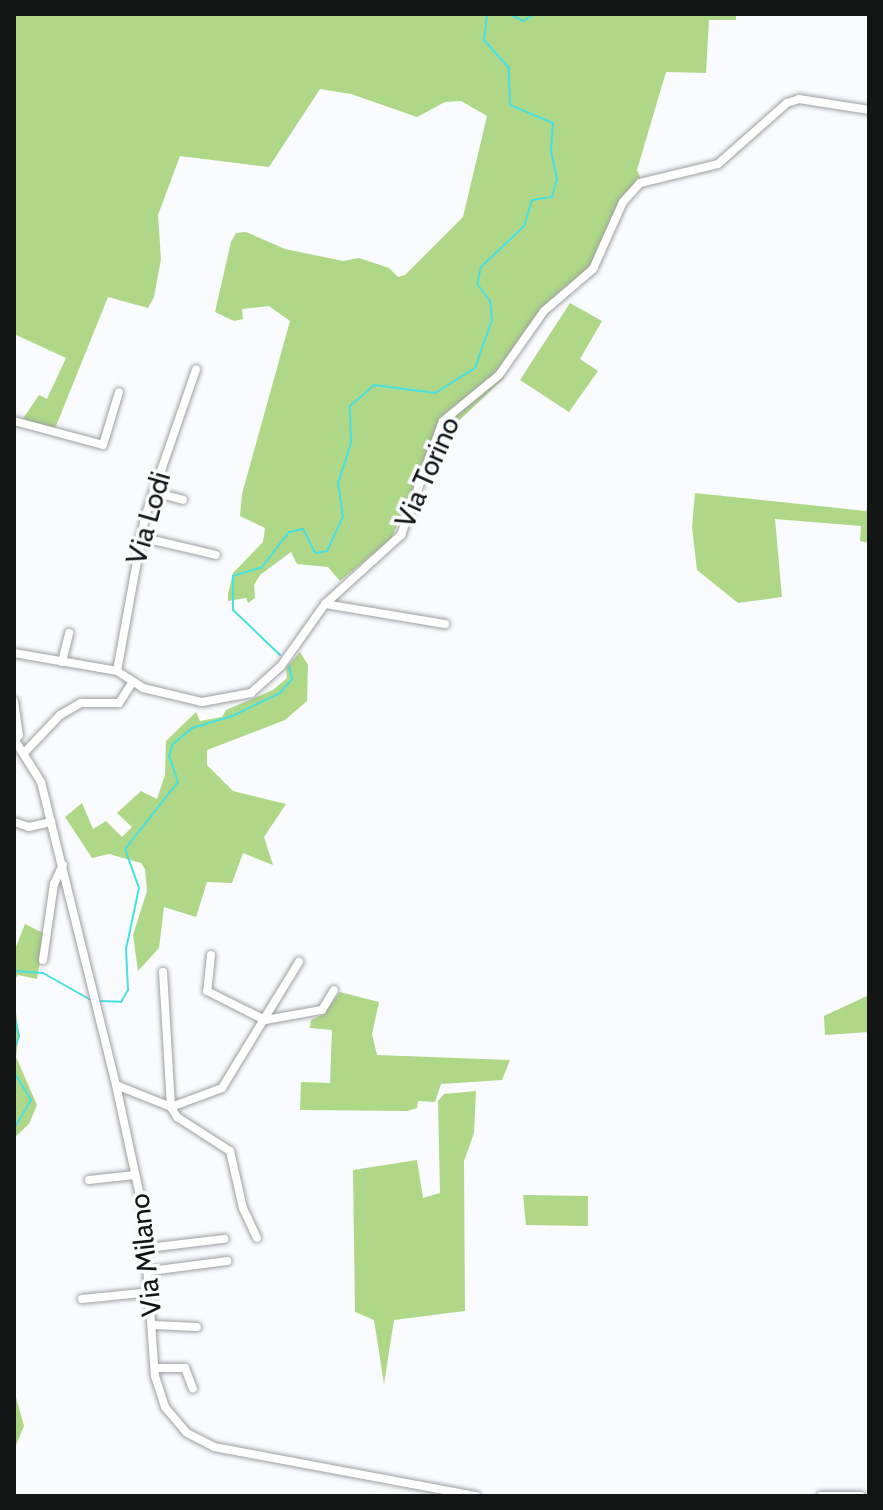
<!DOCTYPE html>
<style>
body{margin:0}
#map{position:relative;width:883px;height:1510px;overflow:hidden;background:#f9fbfe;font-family:Cabin,sans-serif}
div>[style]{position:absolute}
.green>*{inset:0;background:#aed788}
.stream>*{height:2px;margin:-1px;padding:0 1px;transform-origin:1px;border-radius:1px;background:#48dfdf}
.roads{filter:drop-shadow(0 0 2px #9d9fa1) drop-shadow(0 0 2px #9d9fa1)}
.minor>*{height:8px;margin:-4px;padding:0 4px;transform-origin:4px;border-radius:4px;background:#fff}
span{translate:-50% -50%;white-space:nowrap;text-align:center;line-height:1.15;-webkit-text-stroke:7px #f9fbfe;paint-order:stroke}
.street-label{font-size:28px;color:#131414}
.frame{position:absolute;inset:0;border:16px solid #131414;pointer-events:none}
</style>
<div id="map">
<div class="green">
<div style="clip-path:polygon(14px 14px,736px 14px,736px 20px,709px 20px,706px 73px,666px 72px,637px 170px,641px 179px,621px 202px,591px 265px,498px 371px,504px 378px,447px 432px,439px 430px,391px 539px,340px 581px,328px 567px,297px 564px,291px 552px,260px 575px,254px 585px,255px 598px,248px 603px,246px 598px,228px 601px,228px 594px,233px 573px,263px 542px,265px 528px,240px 516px,242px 494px,290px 321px,269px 306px,242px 309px,243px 319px,234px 321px,215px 312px,231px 242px,236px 233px,246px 232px,285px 249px,343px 261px,359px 258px,389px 268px,398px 277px,405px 275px,463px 217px,487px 116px,461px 101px,445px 102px,417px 117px,351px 94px,320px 89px,269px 167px,180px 156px,158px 215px,161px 259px,154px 297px,148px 308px,108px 297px,54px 431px,22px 420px,39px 395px,47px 399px,66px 358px,14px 334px)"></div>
<div style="clip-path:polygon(570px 303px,602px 321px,580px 359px,598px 371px,569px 412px,520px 380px)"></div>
<div style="clip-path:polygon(695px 493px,866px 511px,869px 505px,869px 543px,860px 541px,861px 526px,775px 519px,782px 597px,738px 603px,697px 570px,692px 527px)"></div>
<div style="clip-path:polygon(300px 652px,308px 665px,307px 701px,285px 720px,207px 750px,207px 765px,233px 791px,286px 804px,264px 837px,273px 865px,243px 853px,232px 883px,207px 882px,196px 917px,164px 907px,159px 948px,138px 971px,133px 935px,147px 891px,145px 869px,141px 863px,109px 854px,92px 858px,65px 817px,82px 803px,93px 829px,106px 821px,122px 837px,132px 827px,117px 813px,141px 791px,157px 799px,165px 775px,166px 741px,196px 712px,200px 721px,222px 717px,226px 710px,273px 690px,287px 678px,286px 668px)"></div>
<div style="clip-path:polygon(25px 924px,45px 934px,37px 979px,18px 975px,14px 980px,14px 952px)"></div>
<div style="clip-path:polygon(340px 992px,379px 1002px,372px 1034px,377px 1055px,510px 1060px,502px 1080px,441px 1084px,435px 1102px,418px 1101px,417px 1108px,407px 1111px,300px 1110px,301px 1082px,330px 1083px,332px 1030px,310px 1028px,311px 1020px,324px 1014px)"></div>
<div style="clip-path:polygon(869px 995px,869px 1032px,825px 1035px,824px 1016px)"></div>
<div style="clip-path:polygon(14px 997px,19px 1035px,16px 1057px,37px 1105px,29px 1124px,14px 1138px)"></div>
<div style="clip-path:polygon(476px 1091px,474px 1133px,464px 1161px,465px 1311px,394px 1320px,384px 1384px,374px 1320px,355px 1312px,353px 1170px,417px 1160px,423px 1198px,440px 1193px,438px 1101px,444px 1094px)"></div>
<div style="clip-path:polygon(523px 1195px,588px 1196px,588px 1226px,526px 1225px)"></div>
<div style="clip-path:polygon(14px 1390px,24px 1426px,14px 1450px)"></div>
</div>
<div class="stream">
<div style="left:408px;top:14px;width:24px"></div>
<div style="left:510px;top:14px;width:15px;rotate:28deg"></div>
<div style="left:523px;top:21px;width:13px;rotate:-32deg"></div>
<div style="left:280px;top:655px;width:65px;rotate:-136.2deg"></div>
<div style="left:233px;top:610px;width:34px;rotate:-90deg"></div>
<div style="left:233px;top:576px;width:30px;rotate:-17deg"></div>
<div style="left:262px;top:567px;width:44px;rotate:-52.4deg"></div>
<div style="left:289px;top:532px;width:14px;rotate:-12deg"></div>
<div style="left:303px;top:529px;width:27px;rotate:63deg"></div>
<div style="left:315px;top:553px;width:12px;rotate:-9deg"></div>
<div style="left:327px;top:551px;width:38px;rotate:-65deg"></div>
<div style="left:343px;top:517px;width:34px;rotate:-98deg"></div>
<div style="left:338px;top:483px;width:42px;rotate:-72deg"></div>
<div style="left:351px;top:443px;width:37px;rotate:-92deg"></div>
<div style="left:350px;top:406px;width:32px;rotate:-41deg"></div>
<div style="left:374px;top:385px;width:62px;rotate:7.5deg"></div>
<div style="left:435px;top:393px;width:47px;rotate:-32deg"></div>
<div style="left:475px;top:368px;width:51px;rotate:-70.5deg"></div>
<div style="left:492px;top:320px;width:19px;rotate:-96deg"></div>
<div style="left:490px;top:301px;width:21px;rotate:-127deg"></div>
<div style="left:477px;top:284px;width:17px;rotate:-77deg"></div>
<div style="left:481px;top:267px;width:59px;rotate:-43.6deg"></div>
<div style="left:524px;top:226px;width:27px;rotate:-73deg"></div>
<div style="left:532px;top:200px;width:20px;rotate:-9deg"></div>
<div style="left:552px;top:197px;width:19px;rotate:-74deg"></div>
<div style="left:557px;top:179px;width:30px;rotate:-102deg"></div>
<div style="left:551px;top:150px;width:27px;rotate:-86deg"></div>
<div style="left:553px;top:123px;width:47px;rotate:-157.3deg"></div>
<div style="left:510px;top:105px;width:37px;rotate:-92deg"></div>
<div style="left:509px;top:68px;width:38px;rotate:-132deg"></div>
<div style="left:484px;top:40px;width:26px;rotate:-83deg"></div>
<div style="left:14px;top:971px;width:29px;rotate:4deg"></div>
<div style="left:43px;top:973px;width:55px;rotate:29.4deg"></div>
<div style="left:97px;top:1001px;width:24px;rotate:2deg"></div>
<div style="left:121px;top:1002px;width:14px;rotate:-60deg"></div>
<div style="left:128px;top:990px;width:41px;rotate:-92.8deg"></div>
<div style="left:126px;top:949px;width:62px;rotate:-78deg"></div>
<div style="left:139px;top:888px;width:41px;rotate:-109.7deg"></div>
<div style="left:125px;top:849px;width:85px;rotate:-51.7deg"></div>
<div style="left:178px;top:782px;width:28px;rotate:-109deg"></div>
<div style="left:169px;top:756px;width:13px;rotate:-72deg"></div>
<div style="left:173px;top:744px;width:25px;rotate:-40deg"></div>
<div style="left:192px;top:728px;width:42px;rotate:-16.7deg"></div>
<div style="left:232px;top:716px;width:53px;rotate:-25.6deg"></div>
<div style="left:280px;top:693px;width:18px;rotate:-49deg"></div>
<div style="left:292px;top:679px;width:13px;rotate:-103deg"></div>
<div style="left:14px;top:1014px;width:23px;rotate:77deg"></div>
<div style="left:19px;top:1036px;width:14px;rotate:111deg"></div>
<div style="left:14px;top:1072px;width:33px;rotate:59deg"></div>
<div style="left:31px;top:1100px;width:33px;rotate:121deg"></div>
<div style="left:14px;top:1412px;width:14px;rotate:90deg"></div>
</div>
<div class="roads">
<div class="minor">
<div style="left:14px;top:421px;width:92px;rotate:15.1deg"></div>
<div style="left:103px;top:445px;width:55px;rotate:-73.2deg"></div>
<div style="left:154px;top:492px;width:30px;rotate:15deg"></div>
<div style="left:140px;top:537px;width:78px;rotate:13.3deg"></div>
<div style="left:325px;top:604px;width:122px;rotate:9.5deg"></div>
<div style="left:14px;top:653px;width:105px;rotate:9.9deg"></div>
<div style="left:117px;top:671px;width:31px;rotate:33deg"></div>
<div style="left:143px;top:688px;width:61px;rotate:13.3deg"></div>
<div style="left:202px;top:702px;width:50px;rotate:-10.4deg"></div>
<div style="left:251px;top:693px;width:40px;rotate:-42deg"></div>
<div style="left:281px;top:666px;width:76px;rotate:-54.6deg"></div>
<div style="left:325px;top:604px;width:103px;rotate:-42.2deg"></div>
<div style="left:401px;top:535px;width:121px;rotate:-69.8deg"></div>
<div style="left:443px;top:421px;width:72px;rotate:-39.4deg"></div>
<div style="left:499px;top:375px;width:78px;rotate:-54.9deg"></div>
<div style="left:544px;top:311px;width:65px;rotate:-40.6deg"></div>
<div style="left:593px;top:269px;width:73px;rotate:-65.9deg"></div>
<div style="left:623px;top:202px;width:25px;rotate:-48deg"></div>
<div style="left:640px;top:183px;width:80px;rotate:-13.7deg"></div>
<div style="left:718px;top:164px;width:92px;rotate:-41.5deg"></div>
<div style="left:787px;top:103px;width:13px;rotate:-18deg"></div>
<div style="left:799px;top:99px;width:71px;rotate:8.9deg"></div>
<div style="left:62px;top:662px;width:30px;rotate:-76deg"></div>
<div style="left:117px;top:671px;width:157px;rotate:-79.7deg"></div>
<div style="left:145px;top:517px;width:156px;rotate:-70.9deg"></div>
<div style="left:14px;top:701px;width:34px;rotate:82deg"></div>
<div style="left:19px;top:735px;width:6px;rotate:129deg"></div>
<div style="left:14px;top:739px;width:51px;rotate:57.9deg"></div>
<div style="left:41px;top:782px;width:312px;rotate:76.1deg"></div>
<div style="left:116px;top:1085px;width:128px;rotate:77.8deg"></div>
<div style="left:143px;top:1210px;width:166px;rotate:85.9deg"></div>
<div style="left:155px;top:1376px;width:33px;rotate:72deg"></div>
<div style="left:165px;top:1407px;width:34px;rotate:50deg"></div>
<div style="left:187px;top:1433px;width:30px;rotate:27deg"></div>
<div style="left:214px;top:1447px;width:267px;rotate:10.6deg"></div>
<div style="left:25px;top:752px;width:51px;rotate:-46.6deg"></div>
<div style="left:60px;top:715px;width:24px;rotate:-30deg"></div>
<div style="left:81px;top:703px;width:38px"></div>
<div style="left:119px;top:703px;width:24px;rotate:-57deg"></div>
<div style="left:14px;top:822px;width:16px;rotate:18deg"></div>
<div style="left:29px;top:827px;width:23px;rotate:-13deg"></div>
<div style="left:211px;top:955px;width:36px;rotate:96deg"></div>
<div style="left:207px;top:991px;width:65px;rotate:26.6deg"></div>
<div style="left:265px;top:1020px;width:58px;rotate:-10deg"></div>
<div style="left:322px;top:1010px;width:23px;rotate:-59deg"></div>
<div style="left:43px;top:960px;width:77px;rotate:-81.8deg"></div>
<div style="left:54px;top:884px;width:21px;rotate:-65deg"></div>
<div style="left:163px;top:972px;width:135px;rotate:86.6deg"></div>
<div style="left:171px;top:1107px;width:12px;rotate:59deg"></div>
<div style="left:177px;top:1117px;width:63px;rotate:32.7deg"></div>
<div style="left:230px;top:1151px;width:58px;rotate:77.2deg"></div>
<div style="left:243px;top:1208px;width:33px;rotate:65deg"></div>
<div style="left:116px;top:1085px;width:59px;rotate:21.8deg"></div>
<div style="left:171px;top:1107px;width:54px;rotate:-20.4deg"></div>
<div style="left:222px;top:1088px;width:148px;rotate:-58.6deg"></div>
<div style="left:89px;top:1180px;width:46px;rotate:-6.2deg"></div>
<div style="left:148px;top:1248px;width:77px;rotate:-6.8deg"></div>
<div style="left:150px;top:1271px;width:78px;rotate:-7.4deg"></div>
<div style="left:82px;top:1299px;width:70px;rotate:-5.7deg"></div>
<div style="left:153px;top:1325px;width:44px;rotate:2.6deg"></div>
<div style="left:155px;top:1368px;width:30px"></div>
<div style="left:185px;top:1368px;width:22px;rotate:69deg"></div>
<div style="left:821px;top:1496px;width:40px"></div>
</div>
</div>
<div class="street-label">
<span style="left:427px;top:472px;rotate:-66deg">Via Torino</span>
<span style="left:148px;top:518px;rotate:-74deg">Via Lodi</span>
<span style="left:145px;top:1255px;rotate:-96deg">Via Milano</span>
</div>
<div class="frame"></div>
</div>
